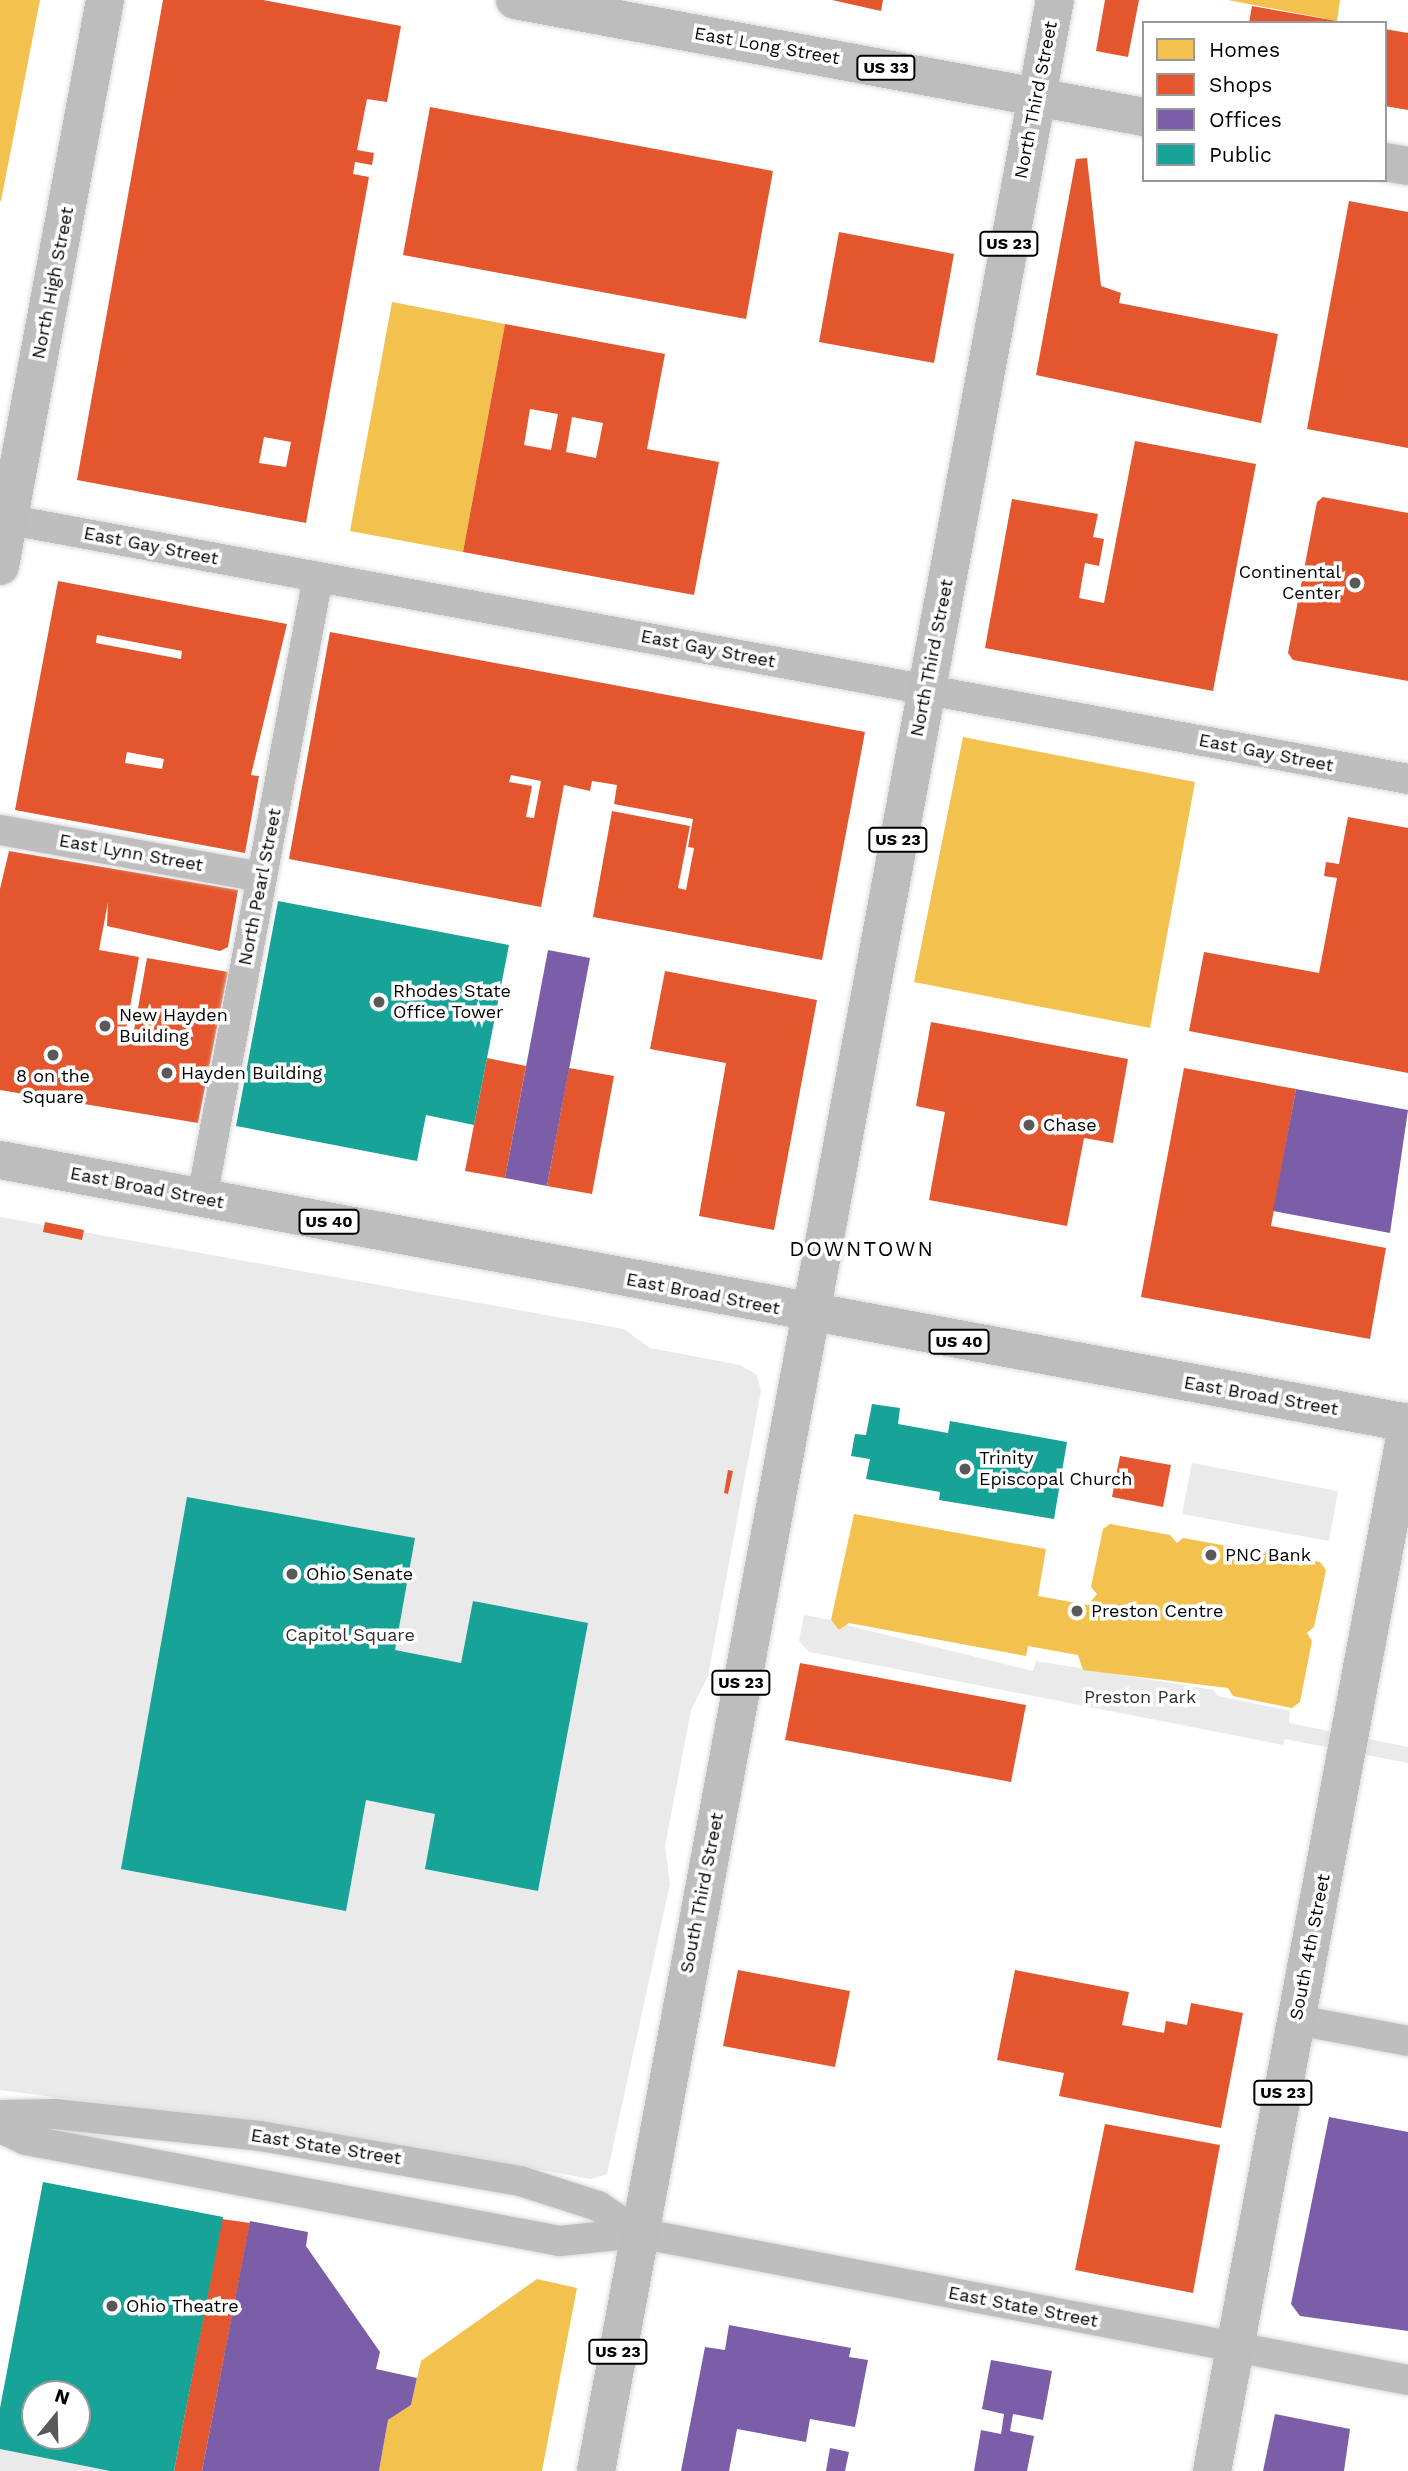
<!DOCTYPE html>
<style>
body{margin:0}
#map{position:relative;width:1408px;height:2471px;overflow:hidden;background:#fff;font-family:"Work Sans",sans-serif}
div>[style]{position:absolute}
.green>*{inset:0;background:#eaeaea}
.homes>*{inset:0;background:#f2c14e}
.shops>*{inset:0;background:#e4572e}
.offices>*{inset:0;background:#7b5ea7}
.public>*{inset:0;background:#17a398}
.roads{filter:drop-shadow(0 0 2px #dbdbdb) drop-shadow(0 0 2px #dbdbdb)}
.minor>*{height:30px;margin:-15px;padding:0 15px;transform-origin:15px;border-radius:15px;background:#bebebe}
.major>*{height:38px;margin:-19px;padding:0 19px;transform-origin:19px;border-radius:19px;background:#bdbdbd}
.dots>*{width:19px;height:19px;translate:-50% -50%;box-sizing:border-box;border:4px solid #fff;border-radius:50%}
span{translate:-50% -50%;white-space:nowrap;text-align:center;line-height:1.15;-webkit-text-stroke:7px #fff;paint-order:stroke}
.shield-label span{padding:2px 5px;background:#fff;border:2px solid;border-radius:5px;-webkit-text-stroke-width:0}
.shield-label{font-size:16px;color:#000;font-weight:700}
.street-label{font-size:18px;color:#000}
.poi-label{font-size:18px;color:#000}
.right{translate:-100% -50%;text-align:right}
.left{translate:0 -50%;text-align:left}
.park-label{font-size:18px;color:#2f2f2f}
.quarter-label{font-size:21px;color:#000;letter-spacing:2px}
.legend{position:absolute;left:1142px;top:21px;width:245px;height:161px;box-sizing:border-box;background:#fff;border:2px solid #999;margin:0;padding:9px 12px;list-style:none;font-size:21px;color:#000}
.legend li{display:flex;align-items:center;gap:14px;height:35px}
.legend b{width:35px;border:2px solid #999}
.north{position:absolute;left:21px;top:2380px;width:70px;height:70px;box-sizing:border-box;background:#fff;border:2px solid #999;border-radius:50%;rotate:19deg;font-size:19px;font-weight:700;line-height:28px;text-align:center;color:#000}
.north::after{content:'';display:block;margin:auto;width:24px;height:32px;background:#595959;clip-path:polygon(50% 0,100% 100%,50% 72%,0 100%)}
</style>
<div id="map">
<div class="green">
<div style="clip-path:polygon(0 1217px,624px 1329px,650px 1348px,740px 1365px,757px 1375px,761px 1391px,708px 1676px,691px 1710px,665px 1846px,670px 1884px,607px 2174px,591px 2179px,322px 2132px,0 2090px)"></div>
<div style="clip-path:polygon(1192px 1463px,1338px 1491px,1329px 1541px,1182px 1514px)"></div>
<div style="clip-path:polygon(804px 1615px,831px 1620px,839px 1630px,846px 1625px,1033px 1671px,1036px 1661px,1214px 1690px,1218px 1696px,1290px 1711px,1289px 1723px,1408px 1747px,1408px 1763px,1285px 1739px,1283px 1745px,809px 1652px,799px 1641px)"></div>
<div style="clip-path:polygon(0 2449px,110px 2471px,0 2471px)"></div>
</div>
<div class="homes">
<div style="clip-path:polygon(0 0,40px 0,1px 201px,0 201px)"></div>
<div style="clip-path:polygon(1228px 0,1340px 0,1337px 21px)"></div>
<div style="clip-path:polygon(392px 302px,505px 324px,463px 552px,350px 531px)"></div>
<div style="clip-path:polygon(963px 737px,1195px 782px,1150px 1028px,914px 982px)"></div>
<div style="clip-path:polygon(854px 1514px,1046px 1549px,1038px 1596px,1088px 1605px,1097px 1594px,1091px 1587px,1103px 1529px,1110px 1524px,1170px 1535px,1177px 1543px,1183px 1538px,1250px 1550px,1255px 1557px,1262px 1551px,1320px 1562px,1326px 1570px,1314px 1627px,1307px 1633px,1312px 1641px,1300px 1702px,1292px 1708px,1233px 1696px,1228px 1688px,1083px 1670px,1078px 1655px,1028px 1646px,1026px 1656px,849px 1623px,839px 1630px,831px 1620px)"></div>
<div style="clip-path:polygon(537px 2279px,577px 2288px,542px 2471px,379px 2471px,388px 2420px,411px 2405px,421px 2361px)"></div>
</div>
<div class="shops">
<div style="clip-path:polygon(evenodd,163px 0,263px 0,401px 26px,387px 102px,367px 99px,357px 150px,374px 153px,372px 165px,355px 162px,353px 174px,369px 177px,306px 523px,77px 480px,163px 0,264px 437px,291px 442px,286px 467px,259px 463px,264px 437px)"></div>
<div style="clip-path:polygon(832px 0,883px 0,881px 11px)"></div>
<div style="clip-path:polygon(1105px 0,1139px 0,1128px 57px,1096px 51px)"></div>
<div style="clip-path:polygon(1252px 6px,1337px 21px,1337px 23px,1249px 23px)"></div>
<div style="clip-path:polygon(1385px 29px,1408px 33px,1408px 110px,1385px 106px)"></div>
<div style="clip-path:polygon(430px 107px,773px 171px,746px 319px,403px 255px)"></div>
<div style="clip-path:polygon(1087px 158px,1101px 286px,1121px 293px,1119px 303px,1278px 334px,1261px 423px,1036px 375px,1076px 159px)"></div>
<div style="clip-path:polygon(1349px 201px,1408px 212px,1408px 448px,1307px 429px)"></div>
<div style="clip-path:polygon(839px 232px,954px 254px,934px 363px,819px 342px)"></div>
<div style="clip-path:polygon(evenodd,505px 324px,665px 354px,647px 449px,719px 462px,694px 595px,463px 552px,505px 324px,530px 409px,558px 414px,551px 450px,524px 445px,530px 409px,505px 324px,572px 417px,603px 423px,596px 458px,566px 452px,572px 417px)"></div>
<div style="clip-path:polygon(1135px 441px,1256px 464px,1213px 691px,985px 648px,1012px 499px,1098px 514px,1093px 537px,1104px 539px,1099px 566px,1085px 563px,1079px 598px,1104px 603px)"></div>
<div style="clip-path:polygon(1323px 497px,1408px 513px,1408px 681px,1293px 660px,1288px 653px,1317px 502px)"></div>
<div style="clip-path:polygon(evenodd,58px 581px,287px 624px,251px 775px,259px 776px,245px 853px,15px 810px,58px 581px,97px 635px,182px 651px,181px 659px,96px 643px,97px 635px,58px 581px,127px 752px,164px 759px,162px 769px,125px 763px,127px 752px)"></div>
<div style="clip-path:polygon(evenodd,330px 632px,865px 732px,822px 960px,593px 917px,612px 811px,690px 826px,678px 888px,686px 890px,694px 848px,688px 847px,693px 819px,614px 804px,617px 785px,611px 784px,592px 781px,590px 791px,564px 785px,541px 907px,289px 859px,330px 632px,511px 775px,541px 781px,534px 818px,526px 817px,532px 786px,509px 782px,511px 775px)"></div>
<div style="clip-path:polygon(1348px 817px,1408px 828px,1408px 1073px,1189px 1031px,1204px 952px,1319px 973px,1337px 878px,1324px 876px,1326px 862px,1339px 864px)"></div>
<div style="clip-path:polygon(9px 851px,238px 890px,228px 947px,220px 951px,107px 926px,108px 902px,99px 950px,139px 957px,125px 1035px,133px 1036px,147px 958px,228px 972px,198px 1123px,0 1090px,0 889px)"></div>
<div style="clip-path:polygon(665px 971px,817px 1000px,774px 1230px,699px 1216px,726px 1063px,650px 1049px)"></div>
<div style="clip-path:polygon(931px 1022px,1128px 1059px,1113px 1143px,1084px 1138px,1067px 1226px,929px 1200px,945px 1112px,916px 1106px)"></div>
<div style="clip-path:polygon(487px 1058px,526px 1066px,505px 1178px,465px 1171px)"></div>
<div style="clip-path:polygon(569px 1068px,614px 1076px,592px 1194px,547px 1186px)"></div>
<div style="clip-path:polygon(1184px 1068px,1296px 1089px,1271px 1226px,1386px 1248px,1370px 1339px,1141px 1297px)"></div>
<div style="clip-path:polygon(45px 1222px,84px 1230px,82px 1240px,43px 1232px)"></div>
<div style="clip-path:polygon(1120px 1456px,1171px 1465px,1163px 1507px,1112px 1497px)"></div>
<div style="clip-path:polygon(728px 1470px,733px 1471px,728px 1494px,724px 1493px)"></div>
<div style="clip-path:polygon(800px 1663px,1026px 1705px,1011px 1782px,785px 1740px)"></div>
<div style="clip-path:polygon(738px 1970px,850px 1991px,835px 2067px,723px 2046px)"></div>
<div style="clip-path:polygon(1015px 1970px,1129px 1992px,1122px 2025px,1164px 2033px,1166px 2021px,1187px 2025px,1191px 2003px,1243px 2013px,1221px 2128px,1059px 2096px,1064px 2073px,997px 2060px)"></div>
<div style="clip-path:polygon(1105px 2124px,1220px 2145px,1193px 2293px,1075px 2270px)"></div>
<div style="clip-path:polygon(222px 2219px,250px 2223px,202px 2471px,174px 2471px)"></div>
</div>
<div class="offices">
<div style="clip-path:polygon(548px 950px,590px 958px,547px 1186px,505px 1178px)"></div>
<div style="clip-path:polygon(1296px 1089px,1408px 1110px,1390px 1233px,1273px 1211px)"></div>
<div style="clip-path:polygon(1329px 2117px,1408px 2132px,1408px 2331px,1300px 2316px,1291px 2304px)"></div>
<div style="clip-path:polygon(250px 2221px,308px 2232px,306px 2246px,380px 2352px,376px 2369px,417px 2378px,411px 2405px,388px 2420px,379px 2471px,202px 2471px)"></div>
<div style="clip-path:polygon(729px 2325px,851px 2348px,849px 2357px,868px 2360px,855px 2427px,810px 2419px,806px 2442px,737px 2429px,729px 2471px,681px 2471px,705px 2347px,725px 2350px)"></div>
<div style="clip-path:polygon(991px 2360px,1052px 2371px,1043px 2420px,1013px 2414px,1010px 2431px,1034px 2436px,1027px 2471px,974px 2471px,981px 2430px,1001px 2434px,1004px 2414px,982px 2409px)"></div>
<div style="clip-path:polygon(1275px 2414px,1350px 2429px,1344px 2471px,1263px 2471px)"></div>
<div style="clip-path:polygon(830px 2448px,849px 2452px,845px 2471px,826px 2471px)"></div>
</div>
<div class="public">
<div style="clip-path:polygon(278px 901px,509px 945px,474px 1125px,426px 1115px,417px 1161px,236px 1126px)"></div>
<div style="clip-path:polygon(872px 1404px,900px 1408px,898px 1424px,948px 1433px,950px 1421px,1067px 1442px,1054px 1519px,939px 1500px,940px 1492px,866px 1479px,870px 1459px,851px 1456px,855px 1434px,866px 1435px)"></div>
<div style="clip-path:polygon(187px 1497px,415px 1538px,395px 1650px,461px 1663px,473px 1601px,588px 1623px,538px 1891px,425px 1869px,435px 1814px,366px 1800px,346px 1911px,121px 1869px)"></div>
<div style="clip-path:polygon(evenodd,43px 2182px,223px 2217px,174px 2471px,110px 2471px,0 2449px,0 2408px,43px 2182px,35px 2394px,77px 2394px,77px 2436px,35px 2436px,35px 2394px)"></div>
</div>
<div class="roads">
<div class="minor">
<div style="left:0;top:518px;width:1432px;rotate:10.5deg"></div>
<div style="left:0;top:830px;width:266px;rotate:10.2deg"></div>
<div style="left:202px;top:1198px;width:632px;rotate:-79.42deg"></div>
<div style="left:1297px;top:2020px;width:113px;rotate:10.7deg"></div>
<div style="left:0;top:2115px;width:55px;rotate:-1deg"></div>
<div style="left:55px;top:2114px;width:206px;rotate:6.1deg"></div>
<div style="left:260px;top:2136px;width:264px;rotate:9.8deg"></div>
<div style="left:520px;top:2181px;width:82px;rotate:17.8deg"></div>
<div style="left:598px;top:2206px;width:48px;rotate:34deg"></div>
<div style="left:638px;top:2233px;width:784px;rotate:10.81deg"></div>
<div style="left:0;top:2128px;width:29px;rotate:25deg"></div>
<div style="left:26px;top:2140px;width:543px;rotate:10.71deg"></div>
<div style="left:560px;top:2241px;width:78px;rotate:-5.9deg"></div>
</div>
<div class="major">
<div style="left:515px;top:0;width:640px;rotate:10.54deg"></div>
<div style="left:1385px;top:162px;width:23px;rotate:10deg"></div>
<div style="left:0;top:566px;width:576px;rotate:-79.49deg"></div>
<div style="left:0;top:1160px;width:1432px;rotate:10.58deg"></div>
<div style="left:596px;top:2471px;width:2513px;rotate:-79.48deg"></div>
<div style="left:1212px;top:2471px;width:1067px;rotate:-79.42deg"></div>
</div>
</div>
<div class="dots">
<div style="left:1355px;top:583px;background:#595959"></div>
<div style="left:379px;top:1002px;background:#595959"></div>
<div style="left:105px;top:1026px;background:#595959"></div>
<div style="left:53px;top:1055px;background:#595959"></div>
<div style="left:167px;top:1073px;background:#595959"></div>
<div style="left:1029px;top:1125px;background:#595959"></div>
<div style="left:965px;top:1469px;background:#595959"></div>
<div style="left:1211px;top:1555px;background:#595959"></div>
<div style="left:292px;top:1574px;background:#595959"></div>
<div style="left:1077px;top:1611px;background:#595959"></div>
<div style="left:112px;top:2306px;background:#595959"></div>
</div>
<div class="shield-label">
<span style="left:886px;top:68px">US 33</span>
<span style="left:1009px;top:244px">US 23</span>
<span style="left:898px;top:840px">US 23</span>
<span style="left:329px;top:1222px">US 40</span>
<span style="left:959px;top:1342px">US 40</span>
<span style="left:741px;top:1683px">US 23</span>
<span style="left:1283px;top:2093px">US 23</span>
<span style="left:618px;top:2352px">US 23</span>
</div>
<div class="street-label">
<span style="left:767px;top:46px;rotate:10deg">East Long Street</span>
<span style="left:1036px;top:100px;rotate:-79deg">North Third Street</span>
<span style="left:53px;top:283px;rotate:-79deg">North High Street</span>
<span style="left:151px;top:546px;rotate:11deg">East Gay Street</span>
<span style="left:708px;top:649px;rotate:11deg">East Gay Street</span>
<span style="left:932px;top:658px;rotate:-79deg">North Third Street</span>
<span style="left:1266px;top:753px;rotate:11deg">East Gay Street</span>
<span style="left:131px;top:853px;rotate:10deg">East Lynn Street</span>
<span style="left:260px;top:887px;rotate:-79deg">North Pearl Street</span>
<span style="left:147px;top:1188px;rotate:11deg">East Broad Street</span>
<span style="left:703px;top:1294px;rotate:11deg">East Broad Street</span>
<span style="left:1261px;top:1396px;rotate:10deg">East Broad Street</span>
<span style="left:702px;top:1893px;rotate:-79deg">South Third Street</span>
<span style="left:1310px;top:1947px;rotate:-79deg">South 4th Street</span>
<span style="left:326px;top:2147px;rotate:9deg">East State Street</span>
<span style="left:1023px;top:2307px;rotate:11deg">East State Street</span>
</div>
<div class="poi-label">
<span class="right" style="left:1341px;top:583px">Continental<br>Center</span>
<span class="left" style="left:393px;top:1002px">Rhodes State<br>Office Tower</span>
<span class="left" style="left:119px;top:1026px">New Hayden<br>Building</span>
<span class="left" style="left:181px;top:1073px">Hayden Building</span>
<span style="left:53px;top:1087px">8 on the<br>Square</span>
<span class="left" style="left:1043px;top:1125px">Chase</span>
<span class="left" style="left:979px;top:1469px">Trinity<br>Episcopal Church</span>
<span class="left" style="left:1225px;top:1555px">PNC Bank</span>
<span class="left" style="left:306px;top:1574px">Ohio Senate</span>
<span class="left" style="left:1091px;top:1611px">Preston Centre</span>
<span class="left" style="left:126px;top:2306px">Ohio Theatre</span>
</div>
<div class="park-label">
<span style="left:350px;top:1635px">Capitol Square</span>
<span style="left:1140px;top:1697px">Preston Park</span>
</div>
<div class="quarter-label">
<span style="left:862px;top:1249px">DOWNTOWN</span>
</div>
<ul class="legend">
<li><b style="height:19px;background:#f2c14e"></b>Homes</li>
<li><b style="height:19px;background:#e4572e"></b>Shops</li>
<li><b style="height:19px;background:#7b5ea7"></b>Offices</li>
<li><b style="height:19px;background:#17a398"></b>Public</li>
</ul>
<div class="north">N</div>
</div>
